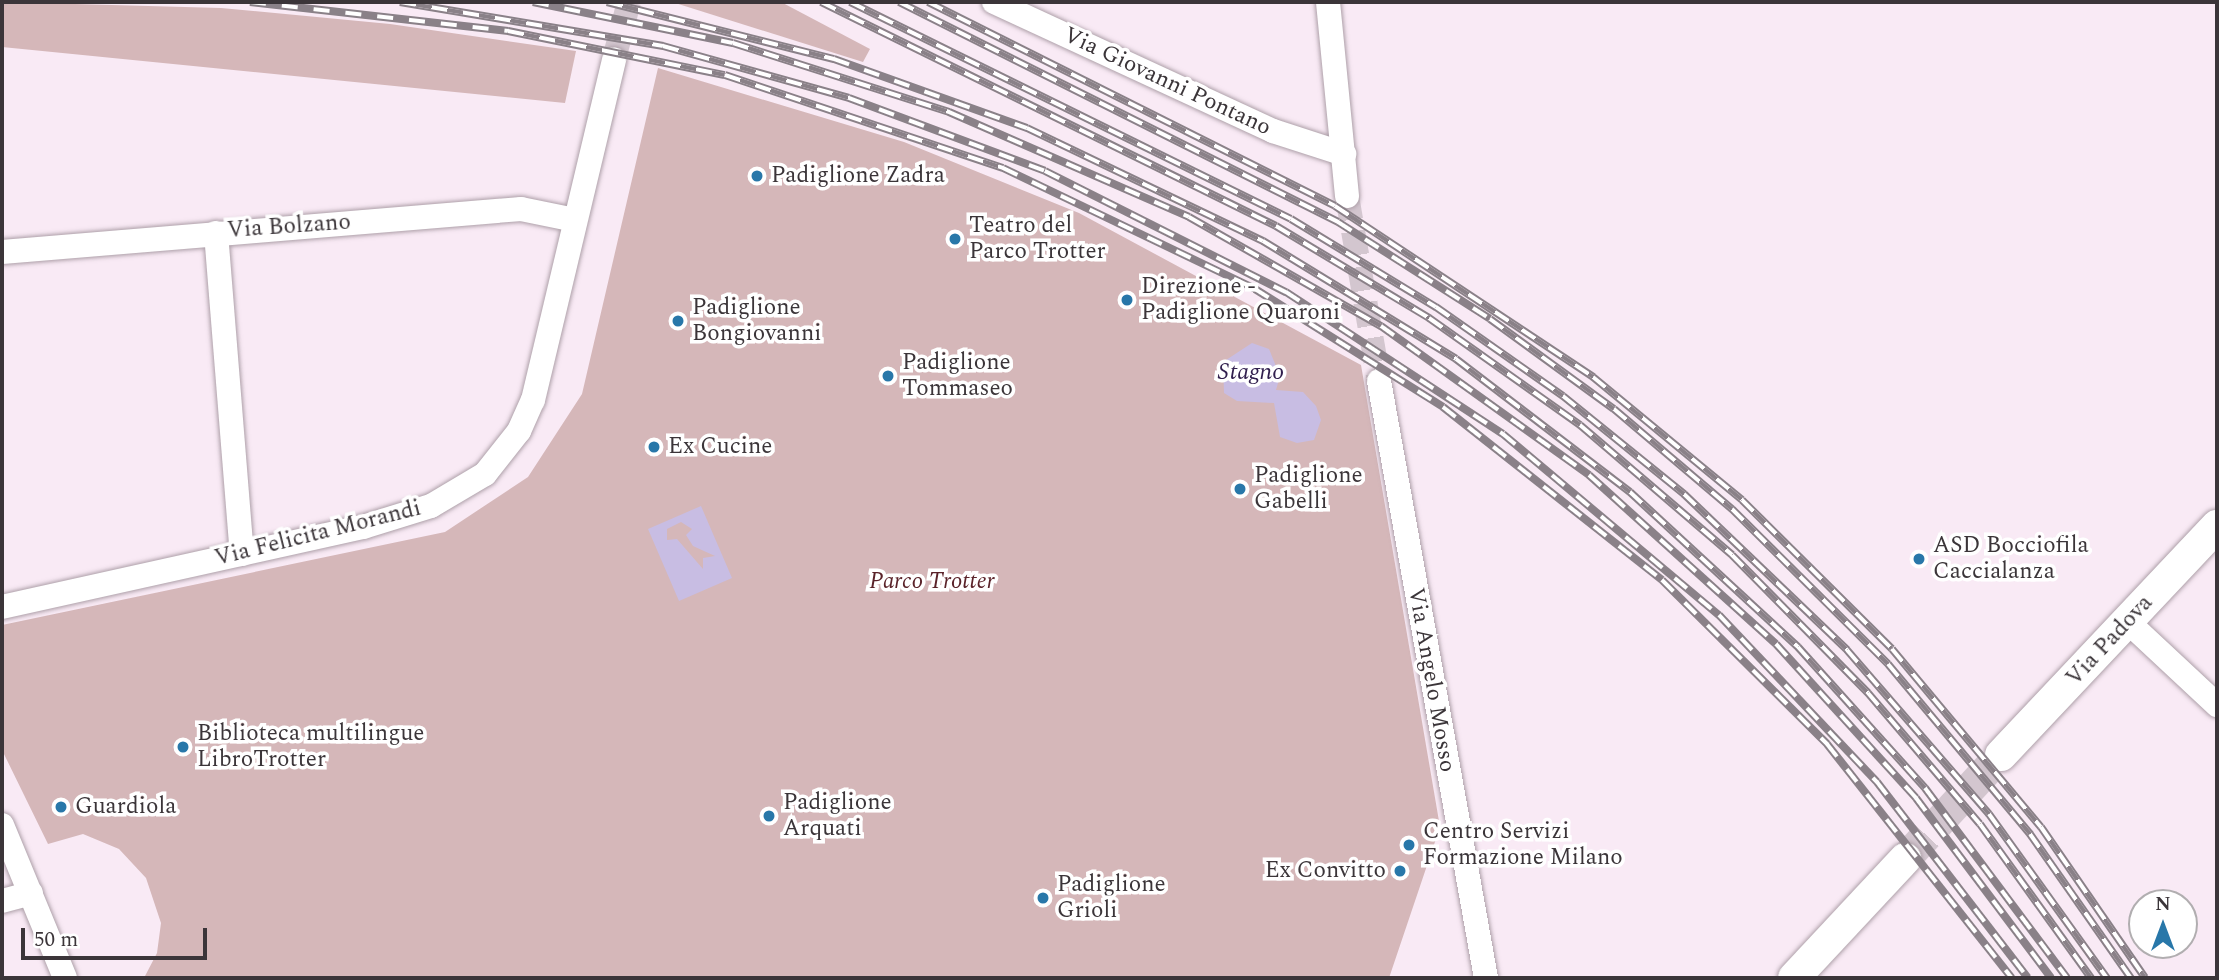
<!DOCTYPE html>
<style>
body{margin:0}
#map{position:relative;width:2219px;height:980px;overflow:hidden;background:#f9eaf5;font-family:Spectral,serif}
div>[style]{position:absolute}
.green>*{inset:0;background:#d5b7b9}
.water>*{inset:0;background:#c8bde3}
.minor-tunnel>*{height:24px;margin-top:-12px;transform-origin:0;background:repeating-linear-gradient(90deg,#d3c6cf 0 24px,transparent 0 36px)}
.tertiary-tunnel>*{height:32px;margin-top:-16px;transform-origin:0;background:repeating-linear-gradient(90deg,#d3c6cf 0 32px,transparent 0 48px)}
.roads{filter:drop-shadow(0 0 2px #aea0a9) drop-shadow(0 0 2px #aea0a9)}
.minor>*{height:24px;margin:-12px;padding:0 12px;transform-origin:12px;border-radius:12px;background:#fff}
.tertiary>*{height:32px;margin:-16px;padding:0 16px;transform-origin:16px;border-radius:16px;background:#fff}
.rail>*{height:8px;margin-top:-4px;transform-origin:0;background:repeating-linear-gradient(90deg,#fff 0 16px,#8a8188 0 32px);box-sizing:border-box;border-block:2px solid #8a8188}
.dots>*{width:19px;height:19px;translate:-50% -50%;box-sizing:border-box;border:4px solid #fff;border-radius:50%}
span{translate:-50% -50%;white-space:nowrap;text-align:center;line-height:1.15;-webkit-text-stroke:7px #fff;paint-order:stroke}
.street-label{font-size:23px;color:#3b3539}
.poi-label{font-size:23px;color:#3b3539}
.left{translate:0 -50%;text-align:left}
.right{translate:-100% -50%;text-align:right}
.park-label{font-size:23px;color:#5a2229;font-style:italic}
.water-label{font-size:24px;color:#311f4e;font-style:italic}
.frame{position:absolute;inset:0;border:4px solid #3b3539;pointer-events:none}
.north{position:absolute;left:2128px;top:889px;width:70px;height:70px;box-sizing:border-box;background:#fff;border:2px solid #b1aeb0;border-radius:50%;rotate:0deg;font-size:19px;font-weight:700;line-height:28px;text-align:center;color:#3b3539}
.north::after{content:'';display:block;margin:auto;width:24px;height:32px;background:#2877a9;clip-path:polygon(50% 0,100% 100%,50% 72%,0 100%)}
.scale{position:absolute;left:21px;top:928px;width:186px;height:32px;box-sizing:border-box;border:4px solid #3b3539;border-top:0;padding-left:9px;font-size:21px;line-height:24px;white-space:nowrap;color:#3b3539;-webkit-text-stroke:5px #fff;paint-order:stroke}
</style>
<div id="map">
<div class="green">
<div style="clip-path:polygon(2px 2px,221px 8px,390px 24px,576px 51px,565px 103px,2px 47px)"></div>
<div style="clip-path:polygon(672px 2px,781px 2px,870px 49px,863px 62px)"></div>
<div style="clip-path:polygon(658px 68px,904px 142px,1079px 213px,1361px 365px,1440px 827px,1389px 978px,144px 978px,157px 953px,161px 923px,146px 878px,119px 849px,83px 834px,48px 844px,2px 750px,2px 625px,445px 532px,528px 477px,582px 394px)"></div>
</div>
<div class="water">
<div style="clip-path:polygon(1252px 343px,1269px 349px,1280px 376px,1276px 390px,1303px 392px,1316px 406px,1321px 420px,1314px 440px,1297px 443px,1280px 437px,1274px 403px,1237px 401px,1224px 393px,1223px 362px)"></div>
<div style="clip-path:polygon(evenodd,701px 506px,732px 578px,679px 601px,648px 529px,701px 506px,681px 522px,692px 529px,686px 535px,693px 546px,715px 556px,703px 558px,703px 569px,677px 539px,667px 540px,667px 529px,681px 522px)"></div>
</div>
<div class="minor-tunnel">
<div style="left:614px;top:59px;width:59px;rotate:-75.3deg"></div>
<div style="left:1347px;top:196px;width:188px;rotate:80.2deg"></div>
</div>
<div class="tertiary-tunnel">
<div style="left:1905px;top:859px;width:142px;rotate:-47.3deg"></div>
</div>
<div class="roads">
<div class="minor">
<div style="left:994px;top:2px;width:307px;rotate:24.8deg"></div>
<div style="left:1273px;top:131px;width:75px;rotate:17.9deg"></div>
<div style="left:1328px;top:2px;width:195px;rotate:84.4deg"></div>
<div style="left:216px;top:233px;width:322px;rotate:85.4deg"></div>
<div style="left:2px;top:252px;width:521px;rotate:-4.74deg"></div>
<div style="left:521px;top:209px;width:55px;rotate:11.5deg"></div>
<div style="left:1379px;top:381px;width:607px;rotate:79.84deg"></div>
<div style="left:2px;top:607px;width:370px;rotate:-12.5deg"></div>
<div style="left:363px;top:527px;width:71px;rotate:-17.2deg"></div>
<div style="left:431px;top:506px;width:63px;rotate:-30.7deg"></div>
<div style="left:485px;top:474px;width:55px;rotate:-51.7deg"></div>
<div style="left:519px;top:431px;width:34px;rotate:-66deg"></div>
<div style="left:533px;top:400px;width:350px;rotate:-76.6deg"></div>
<div style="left:2128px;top:622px;width:122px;rotate:43deg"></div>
<div style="left:2px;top:825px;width:165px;rotate:67.6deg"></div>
<div style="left:2px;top:901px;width:30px;rotate:-15deg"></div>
</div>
<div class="tertiary">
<div style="left:2001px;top:755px;width:315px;rotate:-46.7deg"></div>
<div style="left:1794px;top:978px;width:163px;rotate:-47deg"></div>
</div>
</div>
<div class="rail">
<div style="left:250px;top:2px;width:260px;rotate:6.4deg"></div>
<div style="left:508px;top:31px;width:221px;rotate:11.5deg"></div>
<div style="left:725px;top:75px;width:293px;rotate:18.5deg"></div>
<div style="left:1003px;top:168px;width:280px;rotate:25.6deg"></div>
<div style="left:1255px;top:289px;width:222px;rotate:32.1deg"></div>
<div style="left:1443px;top:407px;width:279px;rotate:38.3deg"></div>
<div style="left:1662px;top:580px;width:233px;rotate:44.8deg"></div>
<div style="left:1827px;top:744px;width:298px;rotate:51.7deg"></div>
<div style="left:400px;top:2px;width:267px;rotate:9.5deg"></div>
<div style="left:663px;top:46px;width:193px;rotate:15.6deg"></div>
<div style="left:849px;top:98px;width:209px;rotate:20.4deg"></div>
<div style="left:1045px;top:171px;width:270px;rotate:26.7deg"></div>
<div style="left:1286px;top:292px;width:259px;rotate:33.2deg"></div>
<div style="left:1503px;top:434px;width:282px;rotate:40deg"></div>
<div style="left:1719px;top:615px;width:230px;rotate:46.6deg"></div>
<div style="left:1877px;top:782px;width:247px;rotate:52.4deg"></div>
<div style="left:533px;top:2px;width:204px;rotate:11.6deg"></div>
<div style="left:733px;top:43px;width:227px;rotate:17.7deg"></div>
<div style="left:949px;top:112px;width:262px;rotate:23.6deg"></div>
<div style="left:1189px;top:217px;width:221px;rotate:29.6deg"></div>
<div style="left:1381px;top:326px;width:256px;rotate:35.6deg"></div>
<div style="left:1589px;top:475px;width:252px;rotate:42.1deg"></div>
<div style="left:1776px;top:644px;width:208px;rotate:47.7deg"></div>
<div style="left:1916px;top:798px;width:225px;rotate:53.1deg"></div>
<div style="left:607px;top:2px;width:234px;rotate:14.1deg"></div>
<div style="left:834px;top:59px;width:205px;rotate:19.7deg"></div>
<div style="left:1027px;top:128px;width:262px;rotate:25.6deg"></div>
<div style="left:1263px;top:241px;width:226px;rotate:31.4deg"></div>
<div style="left:1456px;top:359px;width:219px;rotate:37.4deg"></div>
<div style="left:1630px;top:492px;width:229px;rotate:42.7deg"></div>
<div style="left:1798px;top:647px;width:190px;rotate:48deg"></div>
<div style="left:1925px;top:788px;width:237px;rotate:53.2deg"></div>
<div style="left:821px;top:2px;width:507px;rotate:26.21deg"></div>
<div style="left:1276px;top:226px;width:179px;rotate:31deg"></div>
<div style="left:1429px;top:318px;width:185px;rotate:35.3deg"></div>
<div style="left:1580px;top:425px;width:200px;rotate:40.5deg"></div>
<div style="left:1732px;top:555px;width:194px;rotate:45.4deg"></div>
<div style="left:1868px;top:693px;width:172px;rotate:49.5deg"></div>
<div style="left:1980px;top:824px;width:190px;rotate:54.2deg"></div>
<div style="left:850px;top:2px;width:491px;rotate:26.2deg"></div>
<div style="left:1291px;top:219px;width:170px;rotate:31.3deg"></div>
<div style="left:1436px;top:307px;width:155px;rotate:35deg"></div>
<div style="left:1563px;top:396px;width:156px;rotate:39deg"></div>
<div style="left:1684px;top:494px;width:226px;rotate:43.7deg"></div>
<div style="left:1847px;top:650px;width:217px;rotate:49.1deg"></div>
<div style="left:1989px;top:814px;width:202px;rotate:54.3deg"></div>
<div style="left:899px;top:2px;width:491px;rotate:26.6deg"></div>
<div style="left:1338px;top:222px;width:180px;rotate:32.5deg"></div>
<div style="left:1490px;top:319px;width:153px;rotate:36deg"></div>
<div style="left:1614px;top:409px;width:155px;rotate:40.3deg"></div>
<div style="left:1732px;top:509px;width:220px;rotate:44.8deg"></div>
<div style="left:1888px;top:664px;width:222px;rotate:50.1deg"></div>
<div style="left:2030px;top:834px;width:176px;rotate:55deg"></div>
<div style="left:928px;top:2px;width:455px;rotate:26.6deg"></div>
<div style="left:1335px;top:206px;width:310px;rotate:33.5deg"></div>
<div style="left:1593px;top:377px;width:193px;rotate:39.5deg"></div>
<div style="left:1742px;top:500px;width:211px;rotate:44.8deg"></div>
<div style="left:1892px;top:649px;width:232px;rotate:50.1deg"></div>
<div style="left:2041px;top:827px;width:183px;rotate:55.4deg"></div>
</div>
<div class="dots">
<div style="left:757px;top:176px;background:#2877a9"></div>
<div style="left:955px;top:239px;background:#2877a9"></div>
<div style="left:1127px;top:300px;background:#2877a9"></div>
<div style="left:678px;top:321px;background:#2877a9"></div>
<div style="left:888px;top:376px;background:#2877a9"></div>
<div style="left:654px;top:447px;background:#2877a9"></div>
<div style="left:1240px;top:489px;background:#2877a9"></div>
<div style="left:1919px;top:559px;background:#2877a9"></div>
<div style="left:183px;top:747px;background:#2877a9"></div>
<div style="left:61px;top:807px;background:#2877a9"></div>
<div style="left:769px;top:816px;background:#2877a9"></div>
<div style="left:1409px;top:845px;background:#2877a9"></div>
<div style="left:1400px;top:871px;background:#2877a9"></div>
<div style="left:1043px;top:898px;background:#2877a9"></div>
</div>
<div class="street-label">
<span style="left:1167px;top:82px;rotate:25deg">Via Giovanni Pontano</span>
<span style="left:289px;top:227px;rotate:-4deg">Via Bolzano</span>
<span style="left:318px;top:534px;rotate:-14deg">Via Felicita Morandi</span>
<span style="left:2110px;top:641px;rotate:-47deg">Via Padova</span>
<span style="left:1431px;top:680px;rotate:80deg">Via Angelo Mosso</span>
</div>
<div class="poi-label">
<span class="left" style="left:771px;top:176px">Padiglione Zadra</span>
<span class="left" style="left:969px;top:239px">Teatro del<br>Parco Trotter</span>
<span class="left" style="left:1141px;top:300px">Direzione -<br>Padiglione Quaroni</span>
<span class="left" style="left:692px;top:321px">Padiglione<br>Bongiovanni</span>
<span class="left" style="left:902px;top:376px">Padiglione<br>Tommaseo</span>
<span class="left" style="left:668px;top:447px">Ex Cucine</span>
<span class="left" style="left:1254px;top:489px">Padiglione<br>Gabelli</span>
<span class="left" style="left:1933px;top:559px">ASD Bocciofila<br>Caccialanza</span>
<span class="left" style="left:197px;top:747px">Biblioteca multilingue<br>LibroTrotter</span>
<span class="left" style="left:783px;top:816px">Padiglione<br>Arquati</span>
<span class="left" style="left:75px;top:807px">Guardiola</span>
<span class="left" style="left:1423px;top:845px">Centro Servizi<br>Formazione Milano</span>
<span class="right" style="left:1386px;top:871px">Ex Convitto</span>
<span class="left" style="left:1057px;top:898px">Padiglione<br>Grioli</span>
</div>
<div class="park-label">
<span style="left:932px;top:582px">Parco Trotter</span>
</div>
<div class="water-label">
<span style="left:1251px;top:373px">Stagno</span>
</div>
<div class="frame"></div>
<div class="north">N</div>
<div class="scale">50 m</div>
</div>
